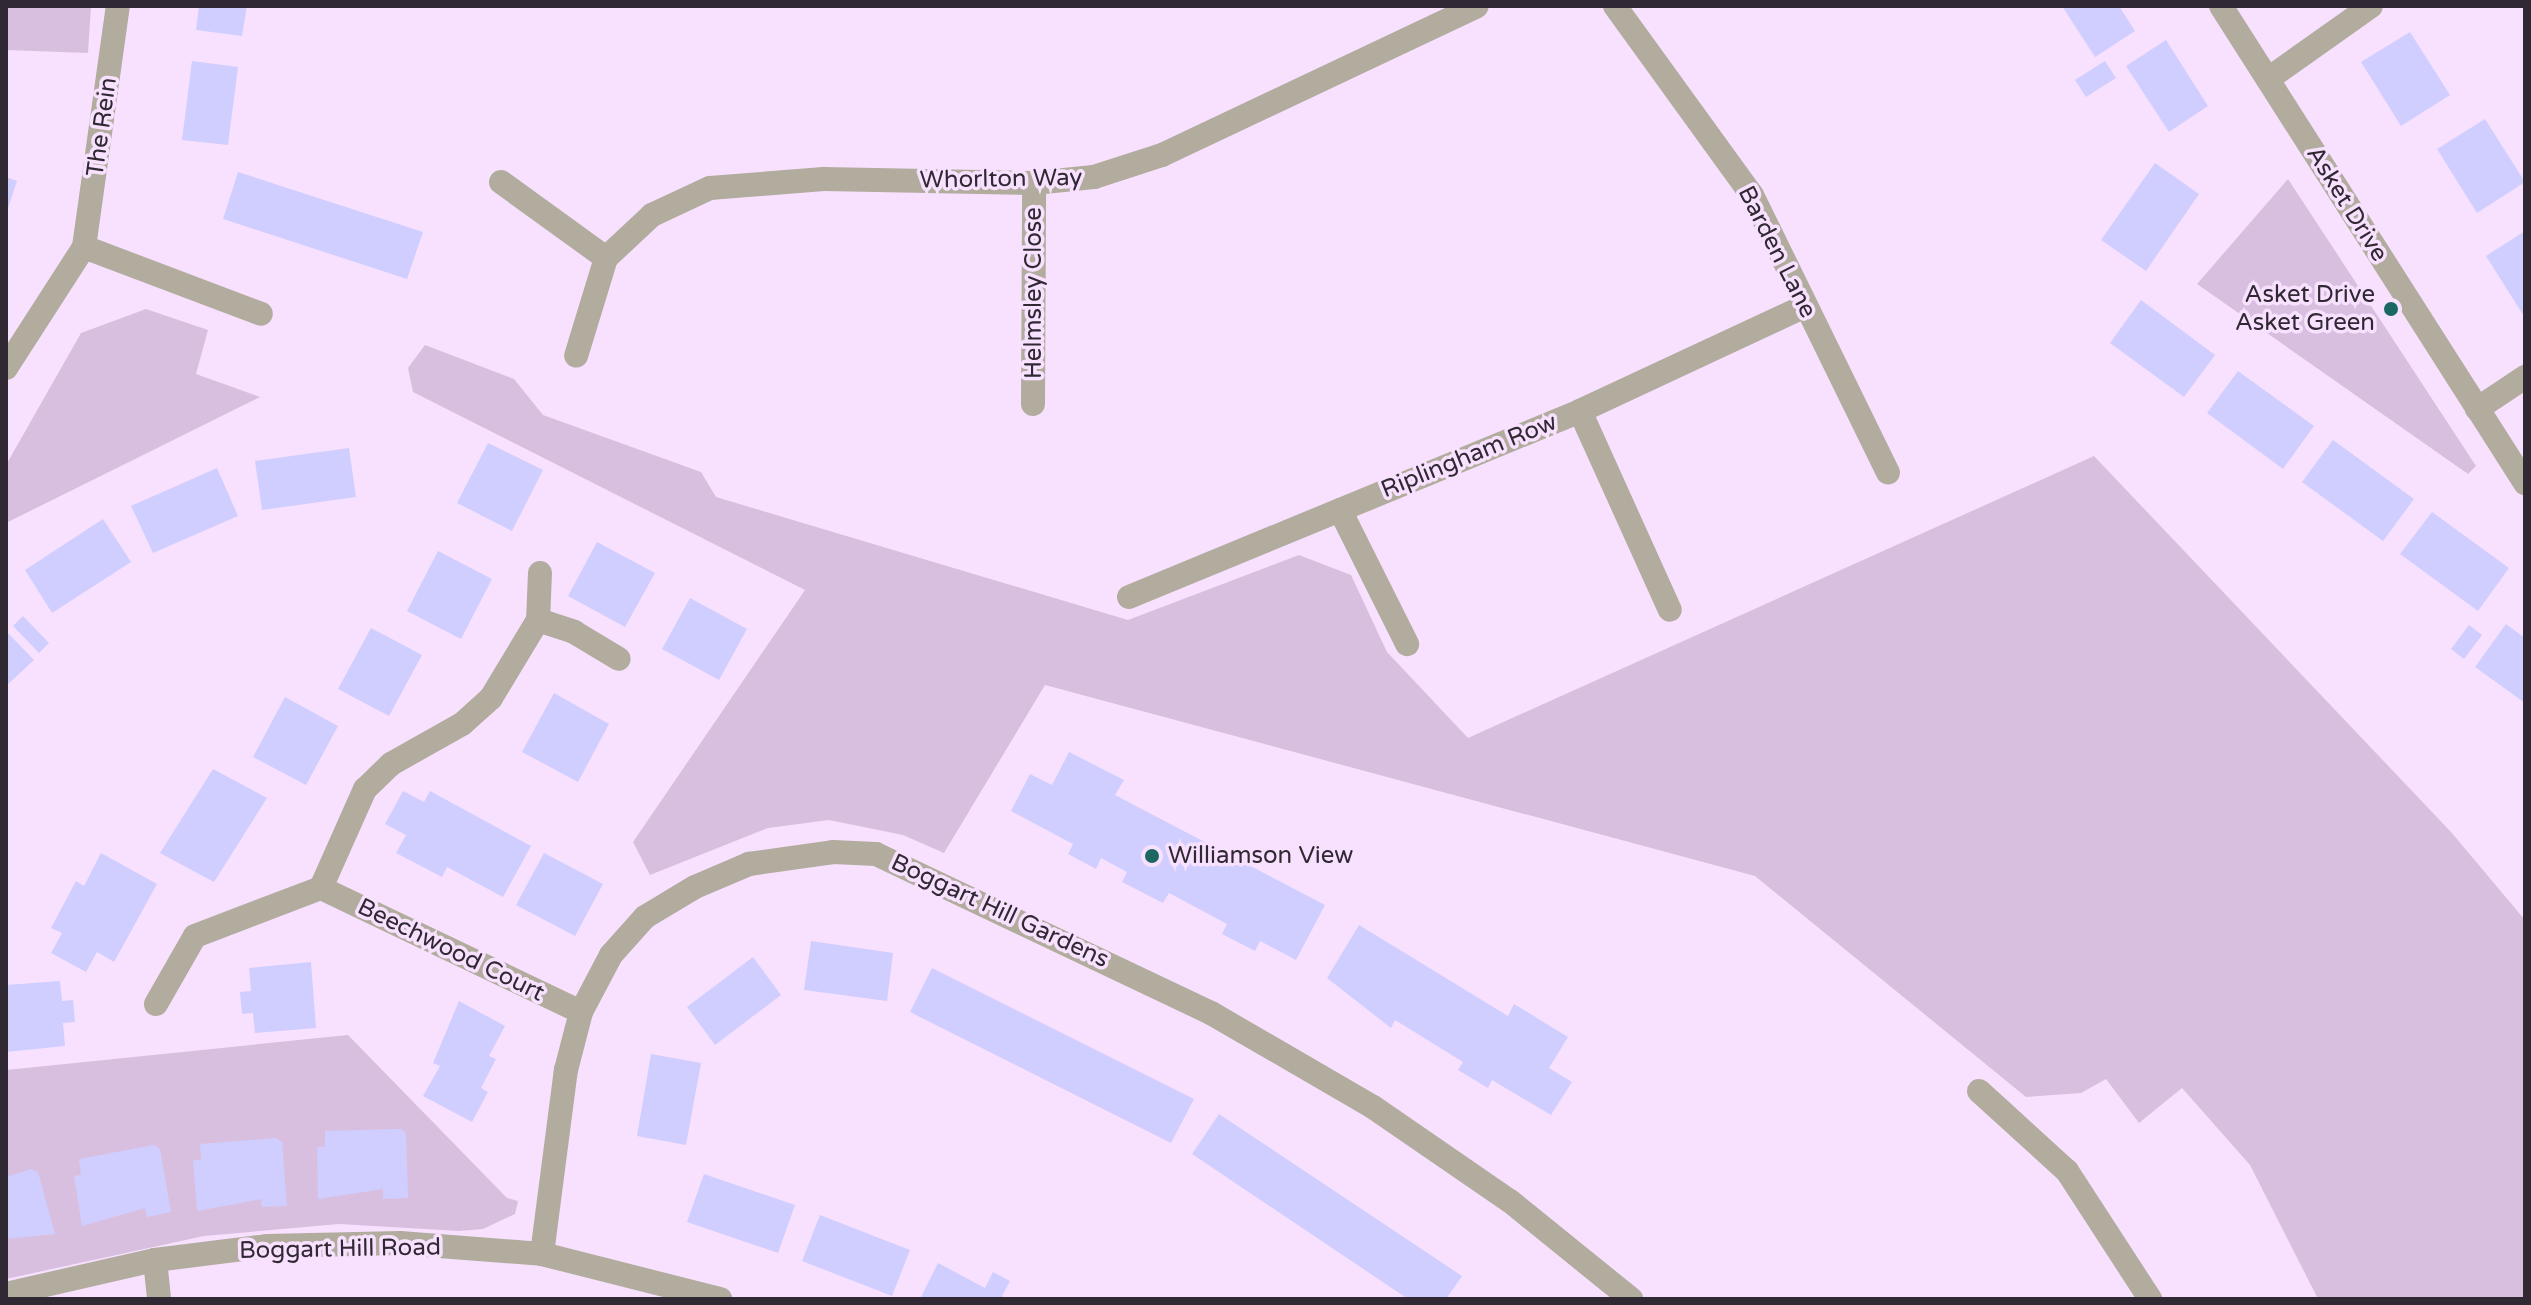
<!DOCTYPE html>
<style>
body{margin:0}
#map{position:relative;width:2531px;height:1305px;overflow:hidden;background:#f8e1fe;font-family:"Varela Round",sans-serif}
div>[style]{position:absolute}
.green>*{inset:0;background:#d8bfe0}
.building>*{inset:0;background:#d0cefe}
.minor>*{height:24px;margin:-12px;padding:0 12px;transform-origin:12px;border-radius:12px;background:#b1ac9e}
.dots>*{width:22px;height:22px;translate:-50% -50%;box-sizing:border-box;border:4px solid #f8e1fe;border-radius:50%}
span{translate:-50% -50%;white-space:nowrap;text-align:center;line-height:1.15;-webkit-text-stroke:7px #f8e1fe;paint-order:stroke}
.street-label{font-size:24px;color:#302833}
.poi-label{font-size:24px;color:#302833}
.right{translate:-100% -50%;text-align:right}
.left{translate:0 -50%;text-align:left}
.frame{position:absolute;inset:0;border:8px solid #302833;pointer-events:none}
</style>
<div id="map">
<div class="green">
<div style="clip-path:polygon(6px 6px,91px 6px,88px 53px,6px 50px)"></div>
<div style="clip-path:polygon(2288px 179px,2476px 466px,2468px 474px,2197px 284px)"></div>
<div style="clip-path:polygon(146px 309px,208px 330px,196px 374px,260px 397px,6px 523px,6px 465px,81px 333px)"></div>
<div style="clip-path:polygon(425px 345px,514px 379px,543px 415px,701px 472px,716px 497px,1128px 620px,1299px 555px,1351px 575px,1387px 652px,1468px 738px,2094px 456px,2451px 832px,2525px 920px,2525px 1299px,2318px 1299px,2250px 1165px,2182px 1088px,2139px 1123px,2106px 1079px,2081px 1093px,2026px 1097px,1755px 876px,1045px 685px,944px 853px,903px 835px,829px 820px,768px 828px,650px 875px,633px 842px,805px 590px,413px 392px,408px 368px)"></div>
<div style="clip-path:polygon(348px 1035px,507px 1198px,518px 1201px,515px 1214px,483px 1229px,459px 1231px,339px 1224px,204px 1236px,6px 1279px,6px 1070px)"></div>
</div>
<div class="building">
<div style="clip-path:polygon(199px 6px,247px 6px,242px 36px,196px 30px)"></div>
<div style="clip-path:polygon(2062px 6px,2119px 6px,2135px 31px,2095px 57px)"></div>
<div style="clip-path:polygon(2410px 32px,2450px 95px,2401px 126px,2361px 62px)"></div>
<div style="clip-path:polygon(2166px 40px,2208px 106px,2169px 132px,2126px 66px)"></div>
<div style="clip-path:polygon(192px 61px,238px 67px,228px 145px,182px 140px)"></div>
<div style="clip-path:polygon(2105px 61px,2116px 78px,2086px 97px,2075px 80px)"></div>
<div style="clip-path:polygon(2485px 119px,2525px 182px,2477px 213px,2437px 149px)"></div>
<div style="clip-path:polygon(2155px 163px,2199px 194px,2146px 271px,2101px 240px)"></div>
<div style="clip-path:polygon(238px 172px,423px 232px,407px 279px,223px 219px)"></div>
<div style="clip-path:polygon(6px 177px,17px 181px,7px 211px,6px 211px)"></div>
<div style="clip-path:polygon(2525px 231px,2525px 318px,2486px 256px)"></div>
<div style="clip-path:polygon(2141px 300px,2215px 355px,2184px 397px,2110px 343px)"></div>
<div style="clip-path:polygon(2238px 371px,2314px 426px,2283px 469px,2207px 413px)"></div>
<div style="clip-path:polygon(2333px 440px,2414px 499px,2383px 541px,2302px 482px)"></div>
<div style="clip-path:polygon(488px 443px,543px 470px,512px 531px,457px 503px)"></div>
<div style="clip-path:polygon(349px 448px,356px 497px,262px 510px,255px 461px)"></div>
<div style="clip-path:polygon(217px 468px,238px 516px,153px 553px,131px 506px)"></div>
<div style="clip-path:polygon(2432px 512px,2509px 568px,2478px 611px,2400px 554px)"></div>
<div style="clip-path:polygon(103px 519px,131px 562px,52px 613px,25px 570px)"></div>
<div style="clip-path:polygon(597px 542px,655px 573px,625px 627px,568px 596px)"></div>
<div style="clip-path:polygon(438px 551px,492px 579px,461px 639px,407px 611px)"></div>
<div style="clip-path:polygon(690px 598px,747px 629px,719px 680px,662px 649px)"></div>
<div style="clip-path:polygon(23px 616px,49px 643px,39px 653px,13px 626px)"></div>
<div style="clip-path:polygon(2506px 624px,2525px 638px,2525px 703px,2475px 667px)"></div>
<div style="clip-path:polygon(2469px 625px,2482px 635px,2464px 659px,2451px 649px)"></div>
<div style="clip-path:polygon(371px 628px,422px 655px,389px 716px,338px 689px)"></div>
<div style="clip-path:polygon(6px 631px,34px 660px,6px 686px)"></div>
<div style="clip-path:polygon(554px 693px,609px 724px,578px 782px,522px 752px)"></div>
<div style="clip-path:polygon(285px 697px,338px 726px,306px 785px,253px 757px)"></div>
<div style="clip-path:polygon(1069px 752px,1124px 780px,1115px 795px,1325px 905px,1296px 960px,1260px 941px,1255px 951px,1222px 934px,1227px 924px,1169px 893px,1163px 903px,1122px 882px,1127px 872px,1101px 858px,1096px 869px,1068px 854px,1073px 844px,1011px 811px,1030px 774px,1052px 785px)"></div>
<div style="clip-path:polygon(213px 769px,267px 798px,214px 882px,160px 853px)"></div>
<div style="clip-path:polygon(403px 791px,424px 802px,430px 791px,531px 846px,503px 897px,447px 867px,442px 877px,396px 853px,406px 835px,385px 824px)"></div>
<div style="clip-path:polygon(101px 853px,157px 884px,114px 962px,97px 952px,86px 972px,51px 953px,62px 933px,51px 928px,76px 881px,84px 886px)"></div>
<div style="clip-path:polygon(544px 853px,603px 884px,575px 936px,516px 905px)"></div>
<div style="clip-path:polygon(1359px 925px,1508px 1016px,1514px 1004px,1568px 1037px,1549px 1068px,1572px 1082px,1551px 1115px,1492px 1080px,1488px 1088px,1458px 1070px,1463px 1062px,1395px 1020px,1391px 1028px,1327px 978px)"></div>
<div style="clip-path:polygon(811px 941px,893px 953px,887px 1001px,804px 990px)"></div>
<div style="clip-path:polygon(753px 957px,781px 995px,715px 1045px,687px 1007px)"></div>
<div style="clip-path:polygon(311px 962px,316px 1028px,255px 1033px,253px 1013px,242px 1014px,240px 992px,251px 991px,249px 968px)"></div>
<div style="clip-path:polygon(932px 968px,1194px 1099px,1171px 1143px,910px 1012px)"></div>
<div style="clip-path:polygon(60px 981px,62px 1001px,73px 1000px,75px 1022px,63px 1023px,65px 1046px,6px 1052px,6px 985px)"></div>
<div style="clip-path:polygon(459px 1001px,505px 1026px,489px 1056px,496px 1059px,481px 1088px,488px 1092px,472px 1122px,423px 1096px,440px 1066px,433px 1063px)"></div>
<div style="clip-path:polygon(651px 1054px,701px 1063px,686px 1145px,637px 1136px)"></div>
<div style="clip-path:polygon(1219px 1114px,1462px 1276px,1446px 1299px,1408px 1299px,1192px 1154px)"></div>
<div style="clip-path:polygon(401px 1129px,406px 1134px,408px 1198px,383px 1199px,383px 1189px,318px 1199px,317px 1147px,325px 1147px,325px 1131px)"></div>
<div style="clip-path:polygon(276px 1138px,282px 1142px,287px 1206px,262px 1207px,261px 1199px,197px 1211px,193px 1160px,201px 1160px,200px 1144px)"></div>
<div style="clip-path:polygon(154px 1145px,160px 1149px,171px 1212px,147px 1217px,145px 1208px,82px 1226px,74px 1176px,81px 1175px,79px 1159px)"></div>
<div style="clip-path:polygon(31px 1169px,38px 1172px,55px 1234px,6px 1239px,6px 1177px)"></div>
<div style="clip-path:polygon(704px 1174px,795px 1205px,778px 1253px,687px 1222px)"></div>
<div style="clip-path:polygon(820px 1215px,910px 1250px,892px 1296px,802px 1261px)"></div>
<div style="clip-path:polygon(938px 1263px,985px 1288px,993px 1272px,1010px 1281px,1002px 1296px,1008px 1299px,920px 1299px)"></div>
</div>
<div class="minor">
<div style="left:1615px;top:6px;width:233px;rotate:54.1deg"></div>
<div style="left:1752px;top:195px;width:309px;rotate:63.9deg"></div>
<div style="left:2221px;top:6px;width:566px;rotate:57.49deg"></div>
<div style="left:2268px;top:79px;width:126px;rotate:-35.3deg"></div>
<div style="left:501px;top:182px;width:130px;rotate:35.9deg"></div>
<div style="left:606px;top:258px;width:102px;rotate:107deg"></div>
<div style="left:84px;top:247px;width:189px;rotate:20.7deg"></div>
<div style="left:606px;top:258px;width:63px;rotate:-43.1deg"></div>
<div style="left:652px;top:215px;width:64px;rotate:-25deg"></div>
<div style="left:710px;top:188px;width:114px;rotate:-4.5deg"></div>
<div style="left:824px;top:179px;width:210px;rotate:1.1deg"></div>
<div style="left:1034px;top:183px;width:60px;rotate:-5.7deg"></div>
<div style="left:1094px;top:177px;width:71px;rotate:-17.9deg"></div>
<div style="left:1162px;top:155px;width:348px;rotate:-25.3deg"></div>
<div style="left:6px;top:368px;width:144px;rotate:-57.2deg"></div>
<div style="left:84px;top:247px;width:243px;rotate:-82deg"></div>
<div style="left:1033px;top:404px;width:221px;rotate:-89.7deg"></div>
<div style="left:2477px;top:409px;width:58px;rotate:-33.7deg"></div>
<div style="left:1580px;top:411px;width:218px;rotate:65.7deg"></div>
<div style="left:1340px;top:510px;width:150px;rotate:63.4deg"></div>
<div style="left:540px;top:573px;width:47px;rotate:92.4deg"></div>
<div style="left:538px;top:620px;width:38px;rotate:18deg"></div>
<div style="left:574px;top:632px;width:52px;rotate:31deg"></div>
<div style="left:1129px;top:597px;width:488px;rotate:-22.4deg"></div>
<div style="left:1580px;top:411px;width:248px;rotate:-25deg"></div>
<div style="left:538px;top:620px;width:91px;rotate:121.1deg"></div>
<div style="left:491px;top:698px;width:39px;rotate:138deg"></div>
<div style="left:462px;top:724px;width:81px;rotate:150.6deg"></div>
<div style="left:391px;top:764px;width:36px;rotate:136deg"></div>
<div style="left:365px;top:789px;width:108px;rotate:114deg"></div>
<div style="left:321px;top:888px;width:288px;rotate:25.5deg"></div>
<div style="left:156px;top:1004px;width:78px;rotate:-60.2deg"></div>
<div style="left:195px;top:936px;width:135px;rotate:-20.9deg"></div>
<div style="left:1979px;top:1091px;width:119px;rotate:42.3deg"></div>
<div style="left:2067px;top:1171px;width:153px;rotate:57deg"></div>
<div style="left:542px;top:1254px;width:186px;rotate:-82.6deg"></div>
<div style="left:566px;top:1070px;width:60px;rotate:-75.5deg"></div>
<div style="left:581px;top:1012px;width:64px;rotate:-62.2deg"></div>
<div style="left:611px;top:955px;width:51px;rotate:-48.2deg"></div>
<div style="left:645px;top:917px;width:58px;rotate:-31deg"></div>
<div style="left:695px;top:887px;width:59px;rotate:-23.1deg"></div>
<div style="left:749px;top:864px;width:85px;rotate:-8.1deg"></div>
<div style="left:833px;top:852px;width:43px;rotate:2.7deg"></div>
<div style="left:876px;top:854px;width:371px;rotate:25.4deg"></div>
<div style="left:1211px;top:1013px;width:187px;rotate:30.1deg"></div>
<div style="left:1373px;top:1107px;width:166px;rotate:34.5deg"></div>
<div style="left:1510px;top:1201px;width:156px;rotate:39deg"></div>
<div style="left:155px;top:1260px;width:39px;rotate:84deg"></div>
<div style="left:6px;top:1294px;width:153px;rotate:-12.9deg"></div>
<div style="left:155px;top:1260px;width:113px;rotate:-7.1deg"></div>
<div style="left:267px;top:1246px;width:133px;rotate:-1.3deg"></div>
<div style="left:400px;top:1243px;width:142px;rotate:4.4deg"></div>
<div style="left:542px;top:1254px;width:184px;rotate:14.2deg"></div>
</div>
<div class="dots">
<div style="left:2391px;top:309px;background:#1a6764"></div>
<div style="left:1152px;top:856px;background:#1a6764"></div>
</div>
<div class="street-label">
<span style="left:102px;top:127px;rotate:-82deg">The Rein</span>
<span style="left:1001px;top:179px;rotate:-1deg">Whorlton Way</span>
<span style="left:2347px;top:204px;rotate:58deg">Asket Drive</span>
<span style="left:1777px;top:252px;rotate:63deg">Barden Lane</span>
<span style="left:1034px;top:293px;rotate:-90deg">Helmsley Close</span>
<span style="left:1469px;top:456px;rotate:-22deg">Riplingham Row</span>
<span style="left:1000px;top:911px;rotate:25deg">Boggart Hill Gardens</span>
<span style="left:451px;top:950px;rotate:26deg">Beechwood Court</span>
<span style="left:340px;top:1249px;rotate:-1deg">Boggart Hill Road</span>
</div>
<div class="poi-label">
<span class="right" style="left:2375px;top:309px">Asket Drive<br>Asket Green</span>
<span class="left" style="left:1168px;top:856px">Williamson View</span>
</div>
<div class="frame"></div>
</div>
